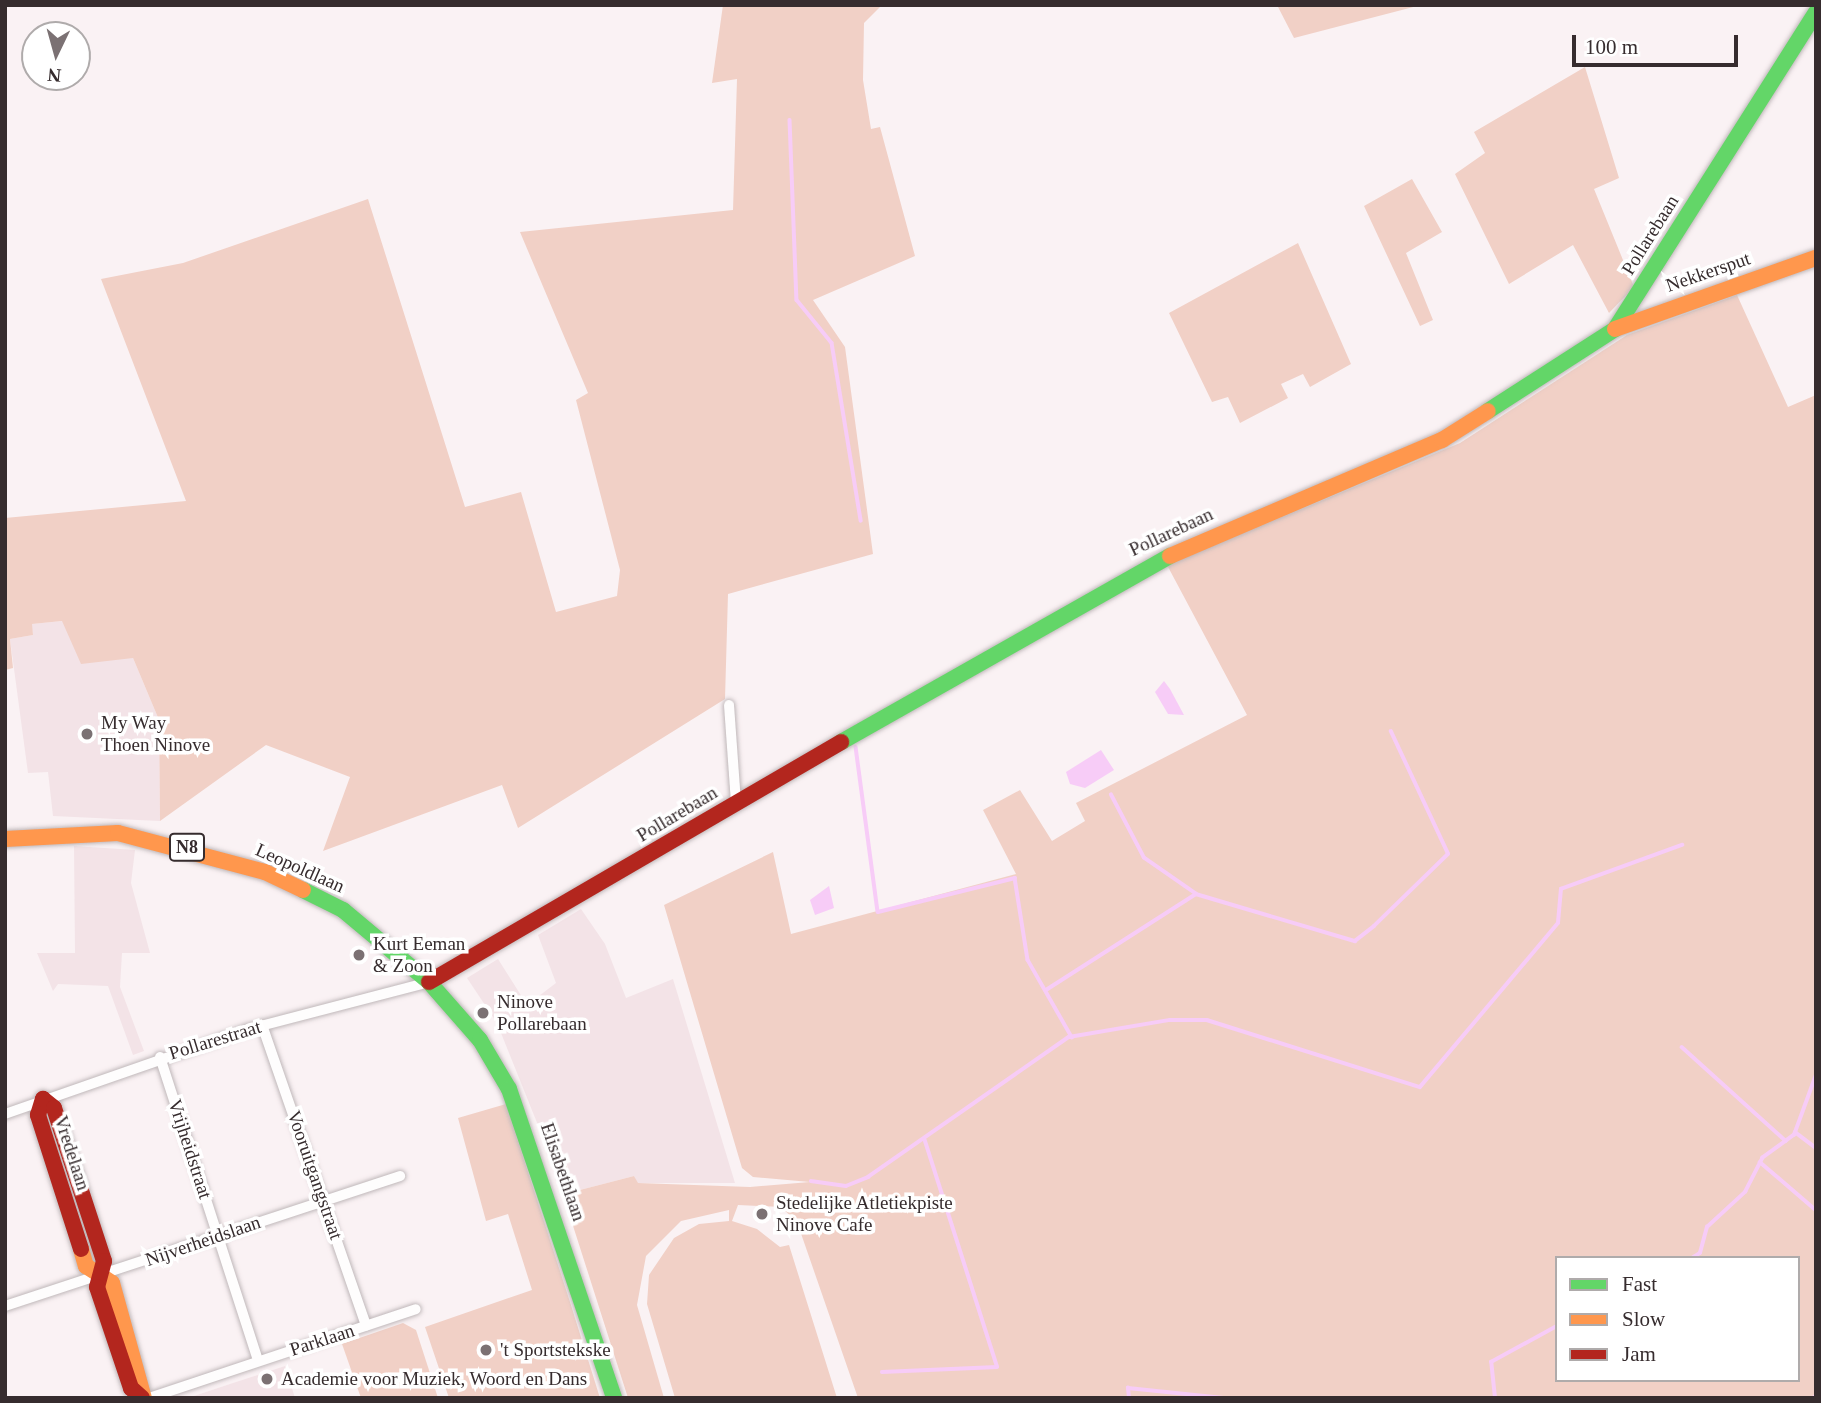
<!DOCTYPE html>
<style>
body{margin:0}
#map{position:relative;width:1821px;height:1403px;overflow:hidden;background:#faf2f4;font-family:Georgia,serif}
div>[style]{position:absolute}
.built>*{inset:0;background:#f3e3e7}
.green>*{inset:0;background:#f1d0c6}
.water>*{inset:0;background:#f7ccf7}
.stream>*{height:3.5px;margin:-1.75px;padding:0 1.75px;transform-origin:1.75px;border-radius:1.75px;background:#f7ccf7}
.roads{filter:drop-shadow(0 0 2px #c0b8ba) drop-shadow(0 0 2px #c0b8ba)}
.street>*{height:10px;margin:-5px;padding:0 5px;transform-origin:5px;border-radius:5px;background:#fefdfd}
.fast>*{height:16px;margin:-8px;padding:0 8px;transform-origin:8px;border-radius:8px;background:#63d668}
.slow>*{height:16px;margin:-8px;padding:0 8px;transform-origin:8px;border-radius:8px;background:#ff974d}
.jam>*{height:16px;margin:-8px;padding:0 8px;transform-origin:8px;border-radius:8px;background:#b3261e}
.dots>*{width:19px;height:19px;translate:-50% -50%;box-sizing:border-box;border:4px solid #fff;border-radius:50%}
span{translate:-50% -50%;white-space:nowrap;text-align:center;line-height:1.15;-webkit-text-stroke:7px #fff;paint-order:stroke}
.shield-label span{padding:2px 5px;background:#fff;border:2px solid;border-radius:5px;-webkit-text-stroke-width:0}
.shield-label{font-size:18px;color:#362c2e;font-weight:700}
.street-label{font-size:19px;color:#362c2e}
.poi-label{font-size:19px;color:#362c2e}
.left{translate:0 -50%;text-align:left}
.frame{position:absolute;inset:0;border:7px solid #362c2e;pointer-events:none}
.legend{position:absolute;left:1555px;top:1256px;width:245px;height:126px;box-sizing:border-box;background:#fff;border:2px solid #afabab;margin:0;padding:9px 12px;list-style:none;font-size:21px;color:#362c2e}
.legend li{display:flex;align-items:center;gap:14px;height:35px}
.legend b{width:35px;border:2px solid #afabab}
.north{position:absolute;left:21px;top:21px;width:70px;height:70px;box-sizing:border-box;background:#fff;border:2px solid #afabab;border-radius:50%;rotate:185deg;font-size:19px;font-weight:700;line-height:28px;text-align:center;color:#362c2e}
.north::after{content:'';display:block;margin:auto;width:24px;height:32px;background:#7b7173;clip-path:polygon(50% 0,100% 100%,50% 72%,0 100%)}
.scale{position:absolute;left:1572px;top:35px;width:166px;height:32px;box-sizing:border-box;border:4px solid #362c2e;border-top:0;padding-left:9px;font-size:21px;line-height:24px;white-space:nowrap;color:#362c2e;-webkit-text-stroke:5px #fff;paint-order:stroke}
</style>
<div id="map">
<div class="built">
<div style="clip-path:polygon(63px 621px,133px 658px,159px 720px,160px 821px,53px 816px,48px 772px,28px 773px,10px 639px,33px 635px,31px 624px)"></div>
<div style="clip-path:polygon(74px 846px,135px 850px,131px 883px,150px 953px,122px 953px,120px 987px,144px 1051px,133px 1055px,108px 986px,58px 984px,53px 991px,37px 953px,75px 953px)"></div>
<div style="clip-path:polygon(581px 909px,605px 944px,626px 998px,673px 979px,735px 1183px,637px 1183px,634px 1176px,576px 1191px,564px 1156px,552px 1160px,497px 1023px,467px 978px,498px 959px,527px 1005px,556px 983px,538px 935px)"></div>
<div style="clip-path:polygon(285px 1366px,295px 1398px,188px 1398px,230px 1384px)"></div>
</div>
<div class="green">
<div style="clip-path:polygon(723px 5px,882px 5px,864px 23px,863px 80px,871px 129px,880px 127px,915px 256px,813px 300px,845px 347px,873px 554px,728px 594px,725px 699px,518px 828px,502px 785px,323px 851px,350px 777px,266px 745px,160px 821px,159px 720px,133px 658px,81px 664px,62px 621px,32px 624px,33px 635px,10px 639px,13px 668px,5px 670px,5px 518px,186px 501px,101px 279px,183px 263px,368px 199px,465px 507px,521px 492px,556px 612px,617px 596px,620px 570px,576px 400px,588px 393px,520px 232px,733px 210px,737px 79px,712px 83px)"></div>
<div style="clip-path:polygon(1277px 5px,1421px 5px,1294px 38px)"></div>
<div style="clip-path:polygon(1585px 67px,1619px 178px,1594px 189px,1634px 287px,1609px 313px,1573px 245px,1509px 284px,1455px 174px,1485px 153px,1474px 132px)"></div>
<div style="clip-path:polygon(1412px 179px,1442px 232px,1406px 253px,1433px 320px,1420px 326px,1364px 206px)"></div>
<div style="clip-path:polygon(1298px 243px,1351px 364px,1310px 387px,1303px 374px,1281px 384px,1288px 398px,1240px 423px,1228px 397px,1212px 402px,1169px 313px)"></div>
<div style="clip-path:polygon(evenodd,1737px 295px,1788px 407px,1816px 395px,1816px 1398px,858px 1398px,797px 1222px,781px 1207px,738px 1205px,732px 1221px,757px 1229px,780px 1247px,789px 1245px,837px 1398px,675px 1398px,647px 1304px,649px 1275px,674px 1238px,699px 1224px,729px 1221px,729px 1210px,681px 1221px,646px 1256px,637px 1305px,664px 1398px,628px 1398px,552px 1160px,563px 1156px,576px 1191px,634px 1176px,638px 1183px,750px 1187px,810px 1182px,753px 1177px,742px 1168px,664px 905px,773px 852px,791px 934px,1016px 874px,983px 810px,1020px 790px,1052px 841px,1085px 821px,1076px 803px,1247px 715px,1167px 565px,1460px 443px,1627px 335px,1737px 295px,1557px 1258px,1798px 1258px,1798px 1380px,1557px 1380px,1557px 1258px)"></div>
<div style="clip-path:polygon(506px 1104px,570px 1302px,600px 1398px,449px 1398px,425px 1327px,532px 1290px,508px 1214px,486px 1221px,458px 1118px)"></div>
<div style="clip-path:polygon(403px 1323px,416px 1330px,438px 1398px,361px 1398px,342px 1344px)"></div>
</div>
<div class="water">
<div style="clip-path:polygon(1164px 681px,1170px 689px,1184px 715px,1168px 714px,1155px 692px)"></div>
<div style="clip-path:polygon(1101px 750px,1114px 770px,1085px 788px,1070px 784px,1066px 772px)"></div>
<div style="clip-path:polygon(829px 886px,834px 908px,815px 915px,810px 900px)"></div>
</div>
<div class="stream">
<div style="left:790px;top:120px;width:180px;rotate:87.8deg"></div>
<div style="left:797px;top:300px;width:55px;rotate:50.9deg"></div>
<div style="left:832px;top:343px;width:180px;rotate:80.7deg"></div>
<div style="left:856px;top:747px;width:166px;rotate:82.4deg"></div>
<div style="left:878px;top:912px;width:141px;rotate:-13.9deg"></div>
<div style="left:1015px;top:878px;width:83px;rotate:81deg"></div>
<div style="left:1028px;top:960px;width:89px;rotate:60.3deg"></div>
<div style="left:1196px;top:894px;width:166px;rotate:16.5deg"></div>
<div style="left:1355px;top:941px;width:24px;rotate:-38deg"></div>
<div style="left:1374px;top:926px;width:103px;rotate:-44.2deg"></div>
<div style="left:1448px;top:854px;width:135px;rotate:-115deg"></div>
<div style="left:1046px;top:990px;width:178px;rotate:-32.6deg"></div>
<div style="left:1196px;top:894px;width:63px;rotate:-145.3deg"></div>
<div style="left:1144px;top:858px;width:71px;rotate:-117.6deg"></div>
<div style="left:1682px;top:1047px;width:140px;rotate:42.1deg"></div>
<div style="left:1795px;top:1132px;width:26px;rotate:37deg"></div>
<div style="left:1760px;top:1162px;width:74px;rotate:40.6deg"></div>
<div style="left:811px;top:1181px;width:35px;rotate:8deg"></div>
<div style="left:846px;top:1186px;width:24px;rotate:-22deg"></div>
<div style="left:868px;top:1177px;width:245px;rotate:-34.9deg"></div>
<div style="left:1069px;top:1037px;width:102px;rotate:-9.6deg"></div>
<div style="left:1170px;top:1020px;width:37px"></div>
<div style="left:1207px;top:1020px;width:223px;rotate:17.5deg"></div>
<div style="left:1420px;top:1087px;width:214px;rotate:-49.9deg"></div>
<div style="left:1558px;top:923px;width:34px;rotate:-85deg"></div>
<div style="left:1561px;top:889px;width:129px;rotate:-20deg"></div>
<div style="left:1692px;top:1258px;width:9px;rotate:-32deg"></div>
<div style="left:1700px;top:1253px;width:27px;rotate:-75deg"></div>
<div style="left:1707px;top:1227px;width:52px;rotate:-42.6deg"></div>
<div style="left:1745px;top:1192px;width:38px;rotate:-63deg"></div>
<div style="left:1762px;top:1158px;width:39px;rotate:-36deg"></div>
<div style="left:1794px;top:1135px;width:64px;rotate:-69.9deg"></div>
<div style="left:882px;top:1372px;width:115px;rotate:-2.5deg"></div>
<div style="left:997px;top:1367px;width:237px;rotate:-107.7deg"></div>
<div style="left:1129px;top:1398px;width:10px;rotate:-96deg"></div>
<div style="left:1128px;top:1388px;width:98px;rotate:5.9deg"></div>
<div style="left:1495px;top:1398px;width:36px;rotate:-96deg"></div>
<div style="left:1491px;top:1362px;width:75px;rotate:-28.6deg"></div>
<div style="left:1813px;top:1398px;width:4px;rotate:-34deg"></div>
</div>
<div class="roads">
<div class="street">
<div style="left:729px;top:705px;width:98px;rotate:85.9deg"></div>
<div style="left:262px;top:1025px;width:318px;rotate:70.9deg"></div>
<div style="left:160px;top:1057px;width:319px;rotate:72.1deg"></div>
<div style="left:5px;top:1114px;width:258px;rotate:-19.2deg"></div>
<div style="left:249px;top:1029px;width:186px;rotate:-14.6deg"></div>
<div style="left:5px;top:1306px;width:416px;rotate:-18.2deg"></div>
<div style="left:149px;top:1398px;width:281px;rotate:-18.4deg"></div>
</div>
<div class="fast">
<div style="left:1488px;top:411px;width:151px;rotate:-32.8deg"></div>
<div style="left:1615px;top:329px;width:375px;rotate:-57.6deg"></div>
<div style="left:841px;top:742px;width:378px;rotate:-29.5deg"></div>
<div style="left:303px;top:890px;width:45px;rotate:26.6deg"></div>
<div style="left:343px;top:910px;width:112px;rotate:39.9deg"></div>
<div style="left:429px;top:982px;width:77px;rotate:48.7deg"></div>
<div style="left:480px;top:1040px;width:57px;rotate:59.4deg"></div>
<div style="left:509px;top:1089px;width:326px;rotate:71.2deg"></div>
</div>
<div class="slow">
<div style="left:1615px;top:329px;width:213px;rotate:-19.5deg"></div>
<div style="left:1170px;top:556px;width:296px;rotate:-23.1deg"></div>
<div style="left:1442px;top:440px;width:54px;rotate:-32.2deg"></div>
<div style="left:5px;top:839px;width:113px;rotate:-3deg"></div>
<div style="left:118px;top:833px;width:152px;rotate:14.9deg"></div>
<div style="left:265px;top:872px;width:42px;rotate:25.3deg"></div>
<div style="left:81px;top:1249px;width:18px;rotate:74deg"></div>
<div style="left:86px;top:1266px;width:31px;rotate:33deg"></div>
<div style="left:112px;top:1283px;width:119px;rotate:74.5deg"></div>
</div>
<div class="jam">
<div style="left:429px;top:982px;width:477px;rotate:-30.2deg"></div>
<div style="left:81px;top:1249px;width:141px;rotate:-107.8deg"></div>
<div style="left:38px;top:1115px;width:17px;rotate:-73deg"></div>
<div style="left:43px;top:1099px;width:14px;rotate:39deg"></div>
<div style="left:54px;top:1108px;width:161px;rotate:71.9deg"></div>
<div style="left:104px;top:1261px;width:27px;rotate:105deg"></div>
<div style="left:97px;top:1287px;width:107px;rotate:71.4deg"></div>
<div style="left:131px;top:1388px;width:15px;rotate:42deg"></div>
</div>
</div>
<div class="dots">
<div style="left:87px;top:734px;background:#7b7173"></div>
<div style="left:359px;top:955px;background:#7b7173"></div>
<div style="left:483px;top:1013px;background:#7b7173"></div>
<div style="left:762px;top:1214px;background:#7b7173"></div>
<div style="left:486px;top:1350px;background:#7b7173"></div>
<div style="left:267px;top:1379px;background:#7b7173"></div>
</div>
<div class="shield-label">
<span style="left:187px;top:847px">N8</span>
</div>
<div class="street-label">
<span style="left:1650px;top:235px;rotate:-58deg">Pollarebaan</span>
<span style="left:1708px;top:272px;rotate:-19deg">Nekkersput</span>
<span style="left:1171px;top:532px;rotate:-25deg">Pollarebaan</span>
<span style="left:677px;top:814px;rotate:-31deg">Pollarebaan</span>
<span style="left:300px;top:868px;rotate:24deg">Leopoldlaan</span>
<span style="left:215px;top:1040px;rotate:-17deg">Pollarestraat</span>
<span style="left:190px;top:1149px;rotate:72deg">Vrijheidstraat</span>
<span style="left:72px;top:1153px;rotate:72deg">Vredelaan</span>
<span style="left:563px;top:1172px;rotate:71deg">Elisabethlaan</span>
<span style="left:315px;top:1175px;rotate:71deg">Vooruitgangstraat</span>
<span style="left:203px;top:1241px;rotate:-19deg">Nijverheidslaan</span>
<span style="left:322px;top:1340px;rotate:-18deg">Parklaan</span>
</div>
<div class="poi-label">
<span class="left" style="left:101px;top:734px">My Way<br>Thoen Ninove</span>
<span class="left" style="left:373px;top:955px">Kurt Eeman<br>&amp; Zoon</span>
<span class="left" style="left:497px;top:1013px">Ninove<br>Pollarebaan</span>
<span class="left" style="left:776px;top:1214px">Stedelijke Atletiekpiste<br>Ninove Cafe</span>
<span class="left" style="left:500px;top:1350px">'t Sportstekske</span>
<span class="left" style="left:281px;top:1379px">Academie voor Muziek, Woord en Dans</span>
</div>
<div class="frame"></div>
<ul class="legend">
<li><b style="height:9px;background:#63d668"></b>Fast</li>
<li><b style="height:9px;background:#ff974d"></b>Slow</li>
<li><b style="height:9px;background:#b3261e"></b>Jam</li>
</ul>
<div class="north">N</div>
<div class="scale">100 m</div>
</div>
